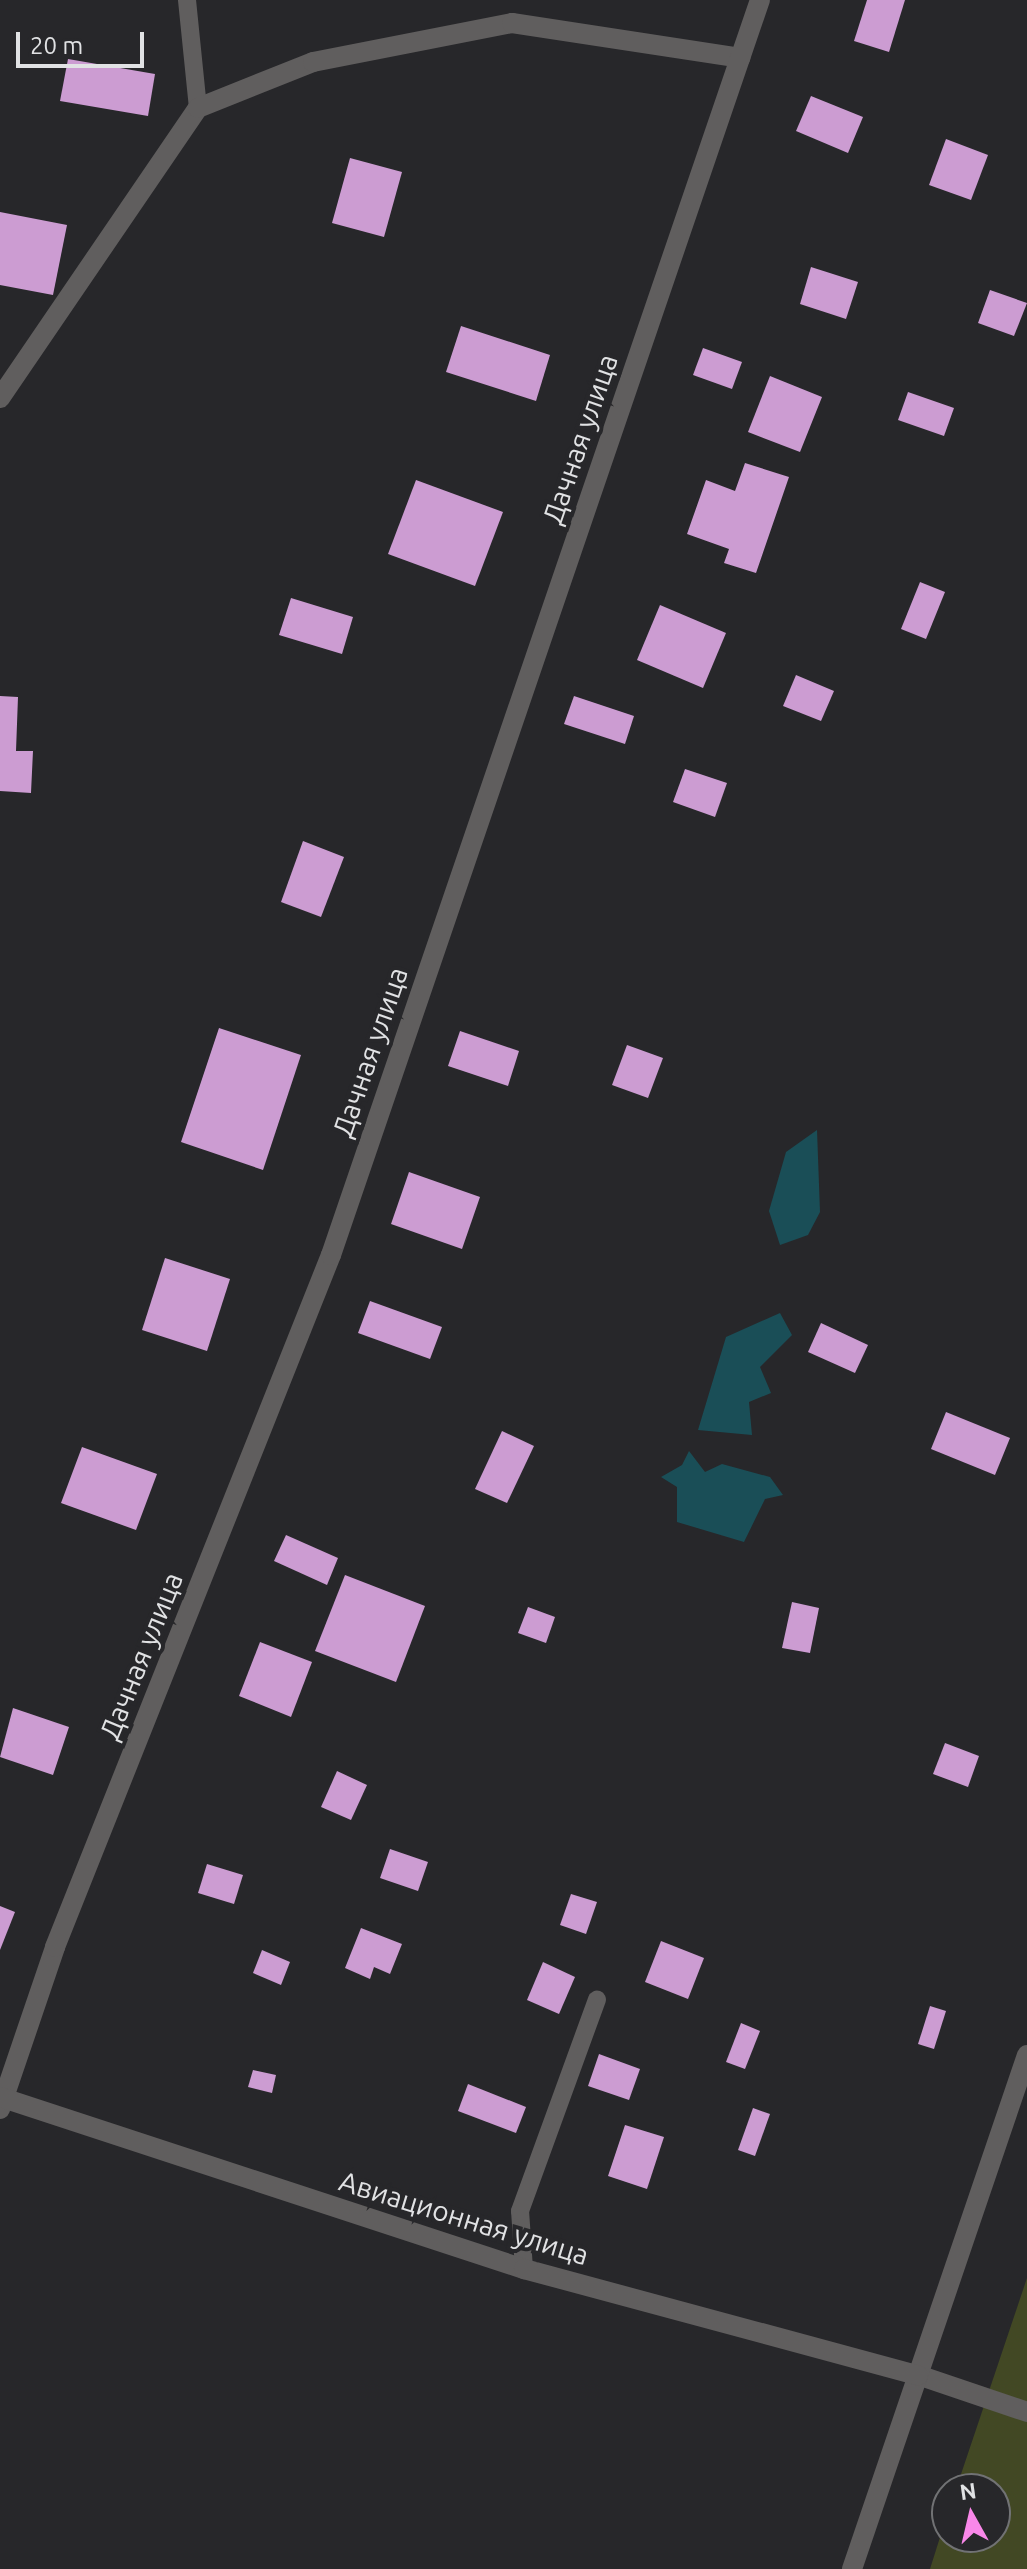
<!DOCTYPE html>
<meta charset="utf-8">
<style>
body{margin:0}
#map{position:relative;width:1027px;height:2569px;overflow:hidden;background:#27272a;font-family:Ubuntu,sans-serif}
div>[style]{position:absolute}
.green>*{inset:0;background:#424824}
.water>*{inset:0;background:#1a4e57}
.building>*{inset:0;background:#cc9cd2}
.service>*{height:18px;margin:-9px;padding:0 9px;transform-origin:9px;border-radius:9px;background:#605e5e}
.minor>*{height:20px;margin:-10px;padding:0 10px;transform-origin:10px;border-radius:10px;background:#605e5e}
.tertiary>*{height:20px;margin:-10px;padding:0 10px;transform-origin:10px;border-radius:10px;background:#605e5e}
span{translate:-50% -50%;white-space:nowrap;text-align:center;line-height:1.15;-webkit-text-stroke:8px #27272a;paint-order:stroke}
.street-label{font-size:28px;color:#e1e2e4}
.north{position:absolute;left:931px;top:2473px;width:80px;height:80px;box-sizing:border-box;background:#27272a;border:2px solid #717274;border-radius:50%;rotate:352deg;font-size:22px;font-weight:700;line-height:32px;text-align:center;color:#e1e2e4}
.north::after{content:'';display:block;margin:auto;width:28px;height:36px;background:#f987e9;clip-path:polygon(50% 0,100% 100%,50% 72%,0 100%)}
.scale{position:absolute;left:16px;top:32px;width:128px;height:36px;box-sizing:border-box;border:4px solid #e1e2e4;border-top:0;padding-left:10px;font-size:24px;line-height:28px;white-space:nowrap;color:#e1e2e4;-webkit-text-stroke:6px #27272a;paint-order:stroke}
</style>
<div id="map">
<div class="green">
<div style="clip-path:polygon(1027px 2278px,1027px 2569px,930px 2569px,947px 2515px,947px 2537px,995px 2537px,995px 2489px,956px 2489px)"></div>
</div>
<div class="water">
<div style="clip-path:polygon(817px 1130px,820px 1212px,808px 1235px,780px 1245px,769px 1211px,786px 1152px)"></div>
<div style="clip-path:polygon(780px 1313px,792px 1335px,760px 1367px,771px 1393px,749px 1402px,752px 1435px,698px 1430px,726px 1337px)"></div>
<div style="clip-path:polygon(689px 1451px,705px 1472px,722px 1464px,770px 1477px,783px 1495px,765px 1499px,744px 1542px,677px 1522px,677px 1487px,661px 1477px,682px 1465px)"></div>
</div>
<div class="building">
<div style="clip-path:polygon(867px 0,905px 0,889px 52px,854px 41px)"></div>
<div style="clip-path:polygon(68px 59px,155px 74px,148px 116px,60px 101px)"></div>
<div style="clip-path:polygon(811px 96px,863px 117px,848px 153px,796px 131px)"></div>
<div style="clip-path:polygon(946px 139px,988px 155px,971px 200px,929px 185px)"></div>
<div style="clip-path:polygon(350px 158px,402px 172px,384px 237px,332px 223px)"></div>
<div style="clip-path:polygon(0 212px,67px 225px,53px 295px,0 285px)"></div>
<div style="clip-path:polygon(811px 267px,858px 282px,846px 319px,800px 304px)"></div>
<div style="clip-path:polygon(990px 290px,1027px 303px,1014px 336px,978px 323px)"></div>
<div style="clip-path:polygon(461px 326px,550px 355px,536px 401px,446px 372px)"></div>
<div style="clip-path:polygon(703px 348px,742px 362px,732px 389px,693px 375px)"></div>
<div style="clip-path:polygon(770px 376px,822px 397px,800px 452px,748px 432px)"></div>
<div style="clip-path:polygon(908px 392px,954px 408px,944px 436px,898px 420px)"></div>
<div style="clip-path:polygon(745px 463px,789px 477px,756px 573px,724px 563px,729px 549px,687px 534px,706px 480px,735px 491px)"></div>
<div style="clip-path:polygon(416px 480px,503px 512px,475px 586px,388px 554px)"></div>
<div style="clip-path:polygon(920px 582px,945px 592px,926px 639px,901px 629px)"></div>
<div style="clip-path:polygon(291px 598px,353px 617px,342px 654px,279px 635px)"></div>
<div style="clip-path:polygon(660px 605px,726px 633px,703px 688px,637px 660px)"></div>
<div style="clip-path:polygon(796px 675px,834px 691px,821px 721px,783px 706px)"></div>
<div style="clip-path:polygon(0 696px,18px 697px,16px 751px,33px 751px,31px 793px,0 791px)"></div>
<div style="clip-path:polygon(574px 696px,634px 716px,625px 744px,564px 724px)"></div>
<div style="clip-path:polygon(685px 769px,727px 783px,715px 817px,673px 802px)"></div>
<div style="clip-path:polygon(303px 841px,344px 857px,321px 917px,281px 902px)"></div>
<div style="clip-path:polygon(219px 1028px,301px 1055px,263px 1170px,181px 1142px)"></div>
<div style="clip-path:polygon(460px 1031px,519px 1051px,508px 1086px,448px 1066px)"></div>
<div style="clip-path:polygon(627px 1045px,663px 1058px,648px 1098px,612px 1085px)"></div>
<div style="clip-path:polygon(409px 1172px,480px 1197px,462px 1249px,391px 1224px)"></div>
<div style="clip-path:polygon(165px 1258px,230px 1279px,207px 1351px,142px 1330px)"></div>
<div style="clip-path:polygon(370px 1301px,442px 1327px,430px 1359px,358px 1333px)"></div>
<div style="clip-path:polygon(821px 1323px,868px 1345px,855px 1373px,808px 1352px)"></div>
<div style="clip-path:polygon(946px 1412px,1010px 1438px,995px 1475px,931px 1449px)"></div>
<div style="clip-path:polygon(502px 1431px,534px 1446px,507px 1503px,475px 1489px)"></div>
<div style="clip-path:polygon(82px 1447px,157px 1474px,136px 1530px,61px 1503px)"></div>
<div style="clip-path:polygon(286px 1535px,338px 1558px,327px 1585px,274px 1561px)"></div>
<div style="clip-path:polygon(345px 1575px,425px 1606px,396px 1682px,315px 1651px)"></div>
<div style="clip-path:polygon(792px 1602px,819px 1608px,810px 1653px,782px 1648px)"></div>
<div style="clip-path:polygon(528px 1607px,555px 1617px,546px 1643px,518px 1633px)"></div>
<div style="clip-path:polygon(260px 1642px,312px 1662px,291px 1717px,239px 1696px)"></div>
<div style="clip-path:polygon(13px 1708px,69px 1727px,53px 1775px,0 1757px)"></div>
<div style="clip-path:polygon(945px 1743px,979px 1756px,968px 1787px,933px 1774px)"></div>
<div style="clip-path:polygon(337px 1771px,367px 1785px,351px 1820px,321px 1807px)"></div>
<div style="clip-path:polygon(390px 1849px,428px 1862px,418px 1891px,380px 1878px)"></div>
<div style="clip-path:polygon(207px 1864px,243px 1875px,234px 1904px,198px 1893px)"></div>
<div style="clip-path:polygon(571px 1894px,597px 1902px,586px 1934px,560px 1925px)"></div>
<div style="clip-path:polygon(0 1906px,15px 1912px,0 1950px)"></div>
<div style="clip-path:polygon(361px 1928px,402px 1944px,390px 1974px,374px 1967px,370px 1979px,345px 1968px)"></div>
<div style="clip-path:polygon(661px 1941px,704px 1958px,688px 1999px,645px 1982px)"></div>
<div style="clip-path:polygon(262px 1950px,290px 1962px,281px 1985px,253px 1973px)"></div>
<div style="clip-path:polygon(543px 1962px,575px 1977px,559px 2014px,527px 2000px)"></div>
<div style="clip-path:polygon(930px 2006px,946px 2011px,934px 2049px,918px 2044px)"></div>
<div style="clip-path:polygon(741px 2023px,760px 2031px,745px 2069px,726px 2062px)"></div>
<div style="clip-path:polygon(599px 2054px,640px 2069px,629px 2100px,588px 2086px)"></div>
<div style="clip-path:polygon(253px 2070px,276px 2075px,272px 2093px,248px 2087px)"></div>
<div style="clip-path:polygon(468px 2084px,526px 2107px,516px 2133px,458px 2111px)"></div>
<div style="clip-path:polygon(753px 2108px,770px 2114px,755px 2156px,738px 2150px)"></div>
<div style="clip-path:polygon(625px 2125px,664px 2137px,647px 2189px,608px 2176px)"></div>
</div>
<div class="service">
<div style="left:187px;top:0;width:109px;rotate:84.2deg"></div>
<div style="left:524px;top:2269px;width:58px;rotate:-93.9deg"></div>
<div style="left:520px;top:2211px;width:225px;rotate:-70deg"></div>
</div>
<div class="minor">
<div style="left:0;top:398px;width:351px;rotate:-55.7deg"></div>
<div style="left:198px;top:108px;width:124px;rotate:-21.8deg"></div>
<div style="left:313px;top:62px;width:203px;rotate:-11.1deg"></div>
<div style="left:512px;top:23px;width:231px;rotate:8.7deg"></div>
<div style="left:0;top:2109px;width:171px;rotate:-71.2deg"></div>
<div style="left:55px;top:1947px;width:745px;rotate:-68.26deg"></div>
<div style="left:331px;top:1255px;width:1326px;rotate:-71.13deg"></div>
<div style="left:918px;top:2375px;width:115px;rotate:18.7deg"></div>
<div style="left:852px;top:2569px;width:543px;rotate:-71.2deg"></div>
</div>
<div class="tertiary">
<div style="left:0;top:2097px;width:552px;rotate:18.17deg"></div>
<div style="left:524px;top:2269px;width:408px;rotate:15.1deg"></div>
</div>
<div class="street-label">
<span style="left:580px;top:439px;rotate:-71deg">Дачная улица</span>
<span style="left:370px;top:1052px;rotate:-71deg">Дачная улица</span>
<span style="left:141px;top:1656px;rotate:-68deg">Дачная улица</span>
<span style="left:464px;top:2218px;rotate:17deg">Авиационная улица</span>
</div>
<div class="north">N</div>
<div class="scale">20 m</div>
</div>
